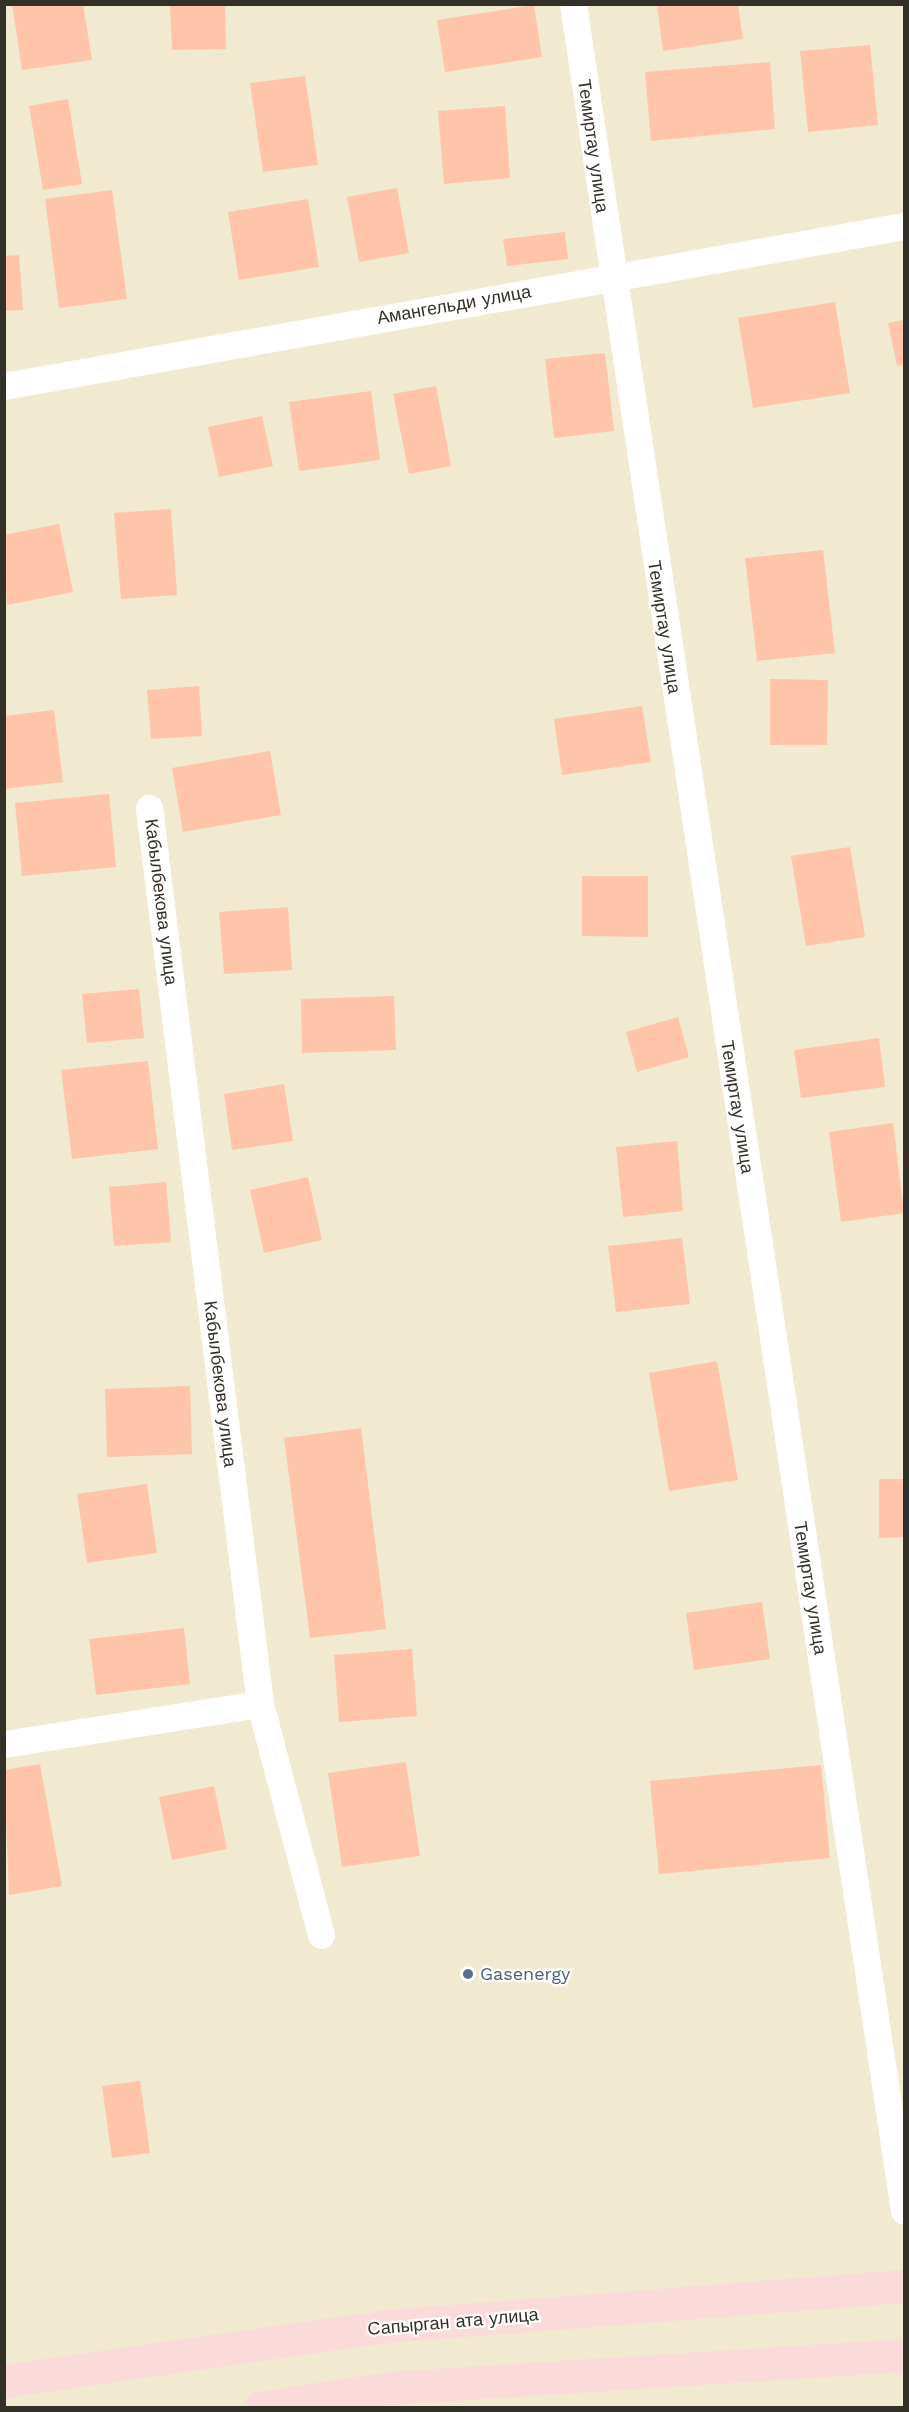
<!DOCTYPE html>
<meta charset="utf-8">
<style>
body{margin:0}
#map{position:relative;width:909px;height:2412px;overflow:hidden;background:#f1e9d0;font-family:"Work Sans",sans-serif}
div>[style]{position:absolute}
.building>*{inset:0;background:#fec5aa}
.street>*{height:27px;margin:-13.5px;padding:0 13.5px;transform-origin:13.5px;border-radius:13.5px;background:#fff}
.primary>*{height:33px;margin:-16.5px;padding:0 16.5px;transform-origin:16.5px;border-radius:16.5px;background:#fadbd9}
.dots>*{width:16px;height:16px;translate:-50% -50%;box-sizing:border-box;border:3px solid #fff;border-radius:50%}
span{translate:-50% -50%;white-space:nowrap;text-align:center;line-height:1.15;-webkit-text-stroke:4.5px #fff;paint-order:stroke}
.street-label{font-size:18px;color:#333027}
.service-label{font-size:18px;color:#4e5e75}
.left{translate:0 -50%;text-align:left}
.frame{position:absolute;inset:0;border:6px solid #333027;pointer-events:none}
</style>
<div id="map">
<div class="building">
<div style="clip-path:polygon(12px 4px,83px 4px,92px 60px,22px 70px)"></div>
<div style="clip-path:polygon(170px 4px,225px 4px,226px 49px,172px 50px)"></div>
<div style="clip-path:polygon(534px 5px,542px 57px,445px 72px,437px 20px)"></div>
<div style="clip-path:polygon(657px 5px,738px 5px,743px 39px,663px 51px)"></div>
<div style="clip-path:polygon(870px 45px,878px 125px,808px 132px,800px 51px)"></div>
<div style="clip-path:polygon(770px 62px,775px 129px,651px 141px,645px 72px)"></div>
<div style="clip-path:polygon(305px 76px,318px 165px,263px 172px,250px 83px)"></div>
<div style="clip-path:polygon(68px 99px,82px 184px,43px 190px,29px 106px)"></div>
<div style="clip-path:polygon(505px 106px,510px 178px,444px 184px,438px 111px)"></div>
<div style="clip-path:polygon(397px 188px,409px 253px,359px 262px,347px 197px)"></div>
<div style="clip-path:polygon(112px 190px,127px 299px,59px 308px,45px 199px)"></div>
<div style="clip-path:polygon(308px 199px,319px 267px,239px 280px,228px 212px)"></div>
<div style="clip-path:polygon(565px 232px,568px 259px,507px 266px,503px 239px)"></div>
<div style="clip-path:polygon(19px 255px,23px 310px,4px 311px,4px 256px)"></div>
<div style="clip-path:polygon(835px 302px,850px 393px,753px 408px,738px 318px)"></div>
<div style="clip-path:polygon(904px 320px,904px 365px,897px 366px,888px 323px)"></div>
<div style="clip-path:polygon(605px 353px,614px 431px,554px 438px,545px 359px)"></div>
<div style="clip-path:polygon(436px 386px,451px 466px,409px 474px,393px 394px)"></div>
<div style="clip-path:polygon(371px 391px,380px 460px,299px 471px,289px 402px)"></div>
<div style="clip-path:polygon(262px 416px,273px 466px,219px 477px,208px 427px)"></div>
<div style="clip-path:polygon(171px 509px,177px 595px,121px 599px,114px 513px)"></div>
<div style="clip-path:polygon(59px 524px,73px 592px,7px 605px,4px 535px)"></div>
<div style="clip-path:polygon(823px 550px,835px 653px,757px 661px,745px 558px)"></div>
<div style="clip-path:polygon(770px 679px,828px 680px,827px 745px,770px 745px)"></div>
<div style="clip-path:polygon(199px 686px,202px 736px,151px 739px,147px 690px)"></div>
<div style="clip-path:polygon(642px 706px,651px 762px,562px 775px,554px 719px)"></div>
<div style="clip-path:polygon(54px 710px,63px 782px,4px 789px,4px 716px)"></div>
<div style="clip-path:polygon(270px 751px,281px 815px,183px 832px,172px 768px)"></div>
<div style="clip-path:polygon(109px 794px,116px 867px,22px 876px,15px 803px)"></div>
<div style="clip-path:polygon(850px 847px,865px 937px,806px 946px,791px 856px)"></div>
<div style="clip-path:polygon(582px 876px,648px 876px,648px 937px,582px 936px)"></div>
<div style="clip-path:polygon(288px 907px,292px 970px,224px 974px,219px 912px)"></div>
<div style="clip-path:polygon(139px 989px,144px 1038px,87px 1043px,82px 994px)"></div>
<div style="clip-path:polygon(394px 996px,396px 1050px,302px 1053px,301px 999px)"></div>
<div style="clip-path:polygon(678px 1017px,689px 1057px,637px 1072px,626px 1032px)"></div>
<div style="clip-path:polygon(879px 1038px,885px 1087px,801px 1098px,794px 1050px)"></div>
<div style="clip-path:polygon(148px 1061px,158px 1149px,72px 1159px,61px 1070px)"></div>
<div style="clip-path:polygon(284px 1084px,293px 1141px,232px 1150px,224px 1094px)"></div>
<div style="clip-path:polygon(893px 1123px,904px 1213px,841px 1222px,829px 1132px)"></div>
<div style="clip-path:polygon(677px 1141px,683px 1211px,623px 1217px,616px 1147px)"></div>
<div style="clip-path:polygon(308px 1177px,322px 1240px,264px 1253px,250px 1190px)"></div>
<div style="clip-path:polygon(166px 1182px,171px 1242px,114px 1246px,109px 1187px)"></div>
<div style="clip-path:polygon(682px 1238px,690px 1304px,616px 1312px,608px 1246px)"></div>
<div style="clip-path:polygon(717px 1361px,738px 1480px,669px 1491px,649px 1373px)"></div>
<div style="clip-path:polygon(190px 1386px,192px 1454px,107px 1457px,105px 1389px)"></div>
<div style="clip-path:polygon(361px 1428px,386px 1629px,310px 1638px,284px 1438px)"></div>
<div style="clip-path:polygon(879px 1479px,904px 1479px,904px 1537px,879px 1538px)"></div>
<div style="clip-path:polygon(147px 1484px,157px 1553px,87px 1563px,77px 1494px)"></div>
<div style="clip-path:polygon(762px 1602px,770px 1659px,694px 1670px,686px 1613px)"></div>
<div style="clip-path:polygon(184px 1628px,190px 1684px,96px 1695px,89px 1639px)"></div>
<div style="clip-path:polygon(412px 1649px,417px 1716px,339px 1722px,334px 1655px)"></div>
<div style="clip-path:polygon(406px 1762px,420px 1856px,342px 1867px,328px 1773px)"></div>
<div style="clip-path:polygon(40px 1764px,62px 1886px,9px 1895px,4px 1770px)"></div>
<div style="clip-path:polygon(821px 1765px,830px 1858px,659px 1874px,650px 1781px)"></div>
<div style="clip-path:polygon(214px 1786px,227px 1849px,172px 1860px,159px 1797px)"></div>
<div style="clip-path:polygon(140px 2081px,150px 2153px,112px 2158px,102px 2086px)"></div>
</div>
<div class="street">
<div style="left:573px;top:4px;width:2231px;rotate:81.47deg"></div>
<div style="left:4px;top:386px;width:914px;rotate:-10.08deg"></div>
<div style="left:260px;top:1704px;width:239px;rotate:75.2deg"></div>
<div style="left:4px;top:1744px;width:259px;rotate:-8.9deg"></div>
<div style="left:260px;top:1704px;width:903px;rotate:-97.06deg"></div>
</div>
<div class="primary">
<div style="left:4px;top:2381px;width:387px;rotate:-8.2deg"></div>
<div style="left:387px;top:2326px;width:519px;rotate:-4.42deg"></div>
<div style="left:259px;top:2408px;width:131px;rotate:-8.8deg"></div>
<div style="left:388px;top:2388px;width:517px;rotate:-3.66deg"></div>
</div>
<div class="dots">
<div style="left:468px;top:1974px;background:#5c6f8a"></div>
</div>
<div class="street-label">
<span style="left:593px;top:146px;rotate:82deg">Темиртау улица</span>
<span style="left:454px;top:305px;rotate:-10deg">Амангельди улица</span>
<span style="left:664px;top:627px;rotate:81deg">Темиртау улица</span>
<span style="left:161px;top:902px;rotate:83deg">Кабылбекова улица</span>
<span style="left:737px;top:1107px;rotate:81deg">Темиртау улица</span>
<span style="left:220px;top:1384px;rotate:83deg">Кабылбекова улица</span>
<span style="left:810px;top:1588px;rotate:81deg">Темиртау улица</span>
<span style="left:453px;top:2322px;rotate:-5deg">Сапырган ата улица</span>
</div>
<div class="service-label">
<span class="left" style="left:480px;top:1974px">Gasenergy</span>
</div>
<div class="frame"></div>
</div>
